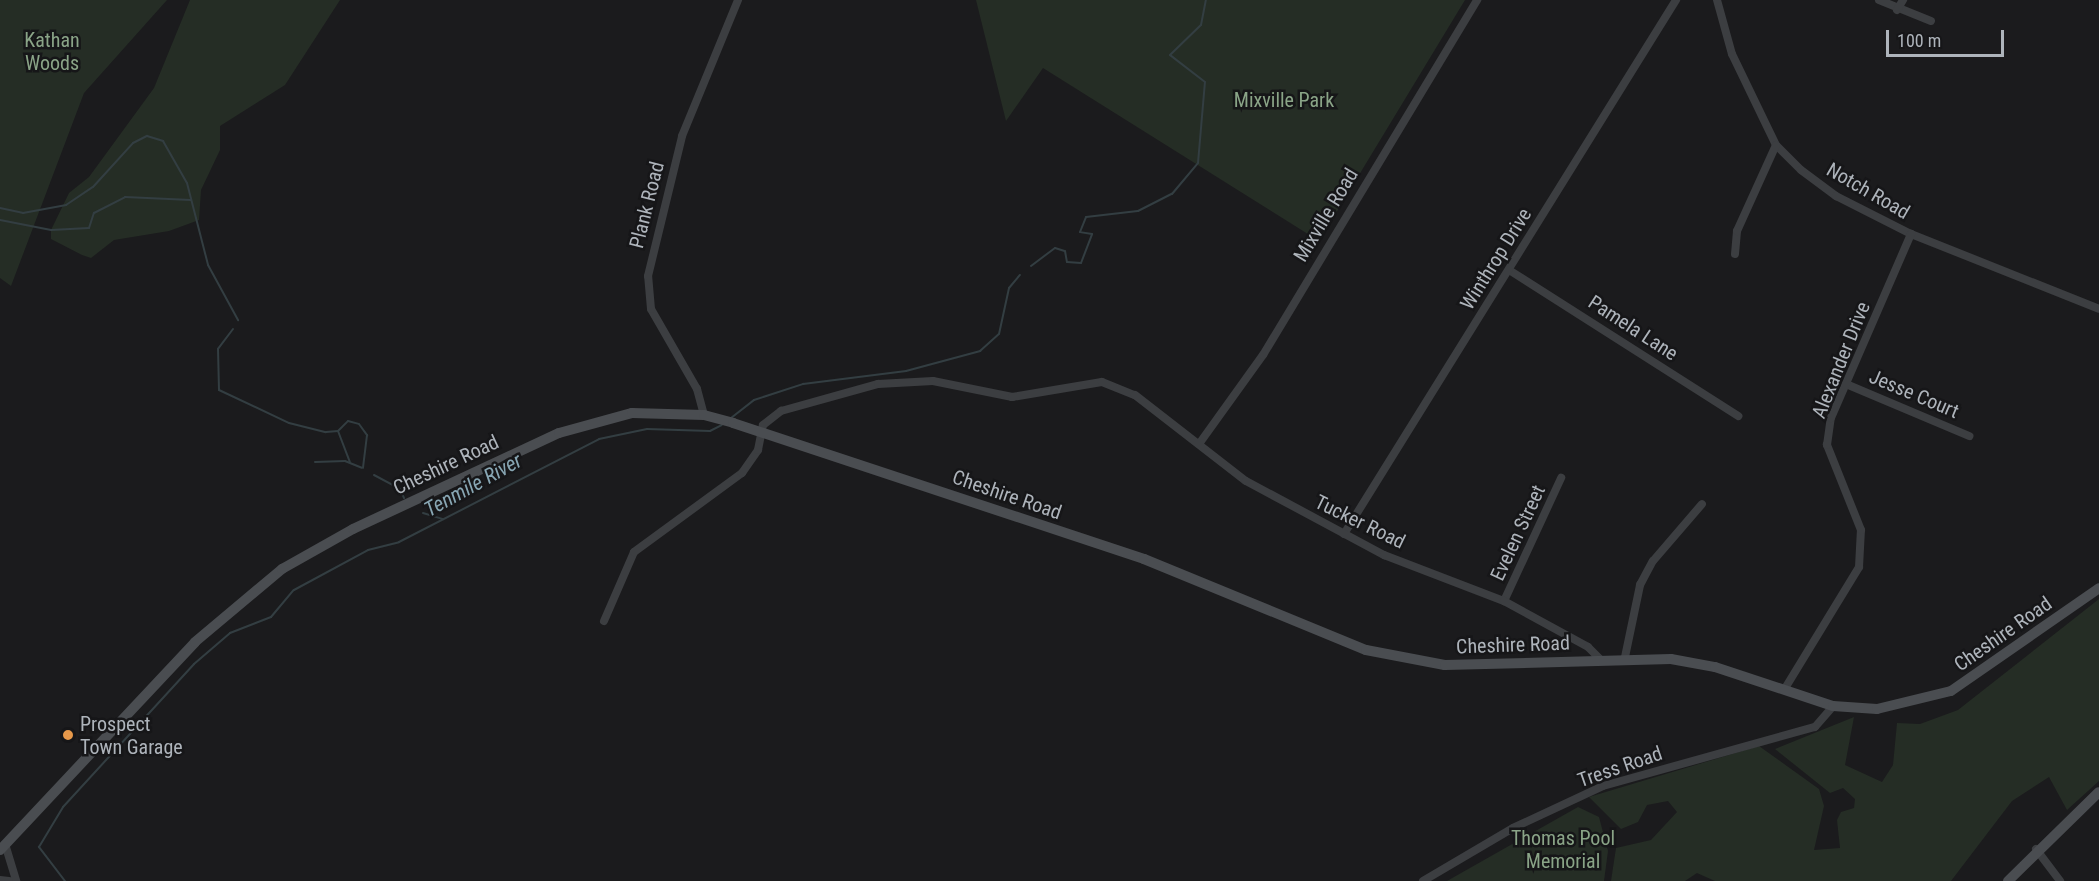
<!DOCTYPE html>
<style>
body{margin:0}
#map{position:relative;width:2099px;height:881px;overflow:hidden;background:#1b1b1d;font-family:"Roboto Condensed",sans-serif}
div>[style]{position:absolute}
.green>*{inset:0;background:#252d25}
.stream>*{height:2px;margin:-1px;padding:0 1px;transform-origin:1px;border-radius:1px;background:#333e42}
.minor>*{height:8px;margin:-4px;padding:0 4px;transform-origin:4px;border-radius:4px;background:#3c3e41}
.secondary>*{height:10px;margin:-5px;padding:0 5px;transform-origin:5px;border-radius:5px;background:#4a4d51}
.dots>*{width:16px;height:16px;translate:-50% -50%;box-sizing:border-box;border:3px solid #161618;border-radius:50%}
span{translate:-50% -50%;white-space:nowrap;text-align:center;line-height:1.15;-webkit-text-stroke:5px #161618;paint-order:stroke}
.park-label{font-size:20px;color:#8aa487}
.street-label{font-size:20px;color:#aeb4bb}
.poi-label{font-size:20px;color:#aeb4bb}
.left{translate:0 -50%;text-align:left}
.water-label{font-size:21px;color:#88a6b3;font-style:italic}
.scale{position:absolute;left:1886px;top:30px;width:118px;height:27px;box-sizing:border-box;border:3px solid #aeb4bb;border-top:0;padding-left:8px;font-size:18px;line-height:21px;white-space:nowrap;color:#aeb4bb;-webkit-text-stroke:4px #161618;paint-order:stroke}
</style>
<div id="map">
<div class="green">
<div style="clip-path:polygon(0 0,167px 0,84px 93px,11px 286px,0 278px)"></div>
<div style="clip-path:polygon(190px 0,340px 0,285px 85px,220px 126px,220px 150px,201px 190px,199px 220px,169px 231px,114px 240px,91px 258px,82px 255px,51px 239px,51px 230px,69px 193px,89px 177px,154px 88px)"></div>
<div style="clip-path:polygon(976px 0,1465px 0,1319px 241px,1043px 68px,1006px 121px)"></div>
<div style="clip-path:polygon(2099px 599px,2099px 781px,2067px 810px,2049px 777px,2012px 801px,1951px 881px,1715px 881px,1697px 873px,1685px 881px,1611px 881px,1616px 848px,1651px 840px,1677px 812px,1668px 801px,1647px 805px,1638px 822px,1621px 829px,1589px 797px,1759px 746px,1819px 789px,1824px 806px,1814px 850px,1840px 848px,1837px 820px,1841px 812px,1854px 808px,1855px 799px,1843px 788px,1830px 793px,1775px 749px,1854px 717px,1845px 765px,1882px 782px,1893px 765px,1897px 723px,1920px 724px,1958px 710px)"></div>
<div style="clip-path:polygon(1578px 807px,1599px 817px,1608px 851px,1604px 881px,1447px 881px)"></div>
</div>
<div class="stream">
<div style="left:0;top:208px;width:24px;rotate:12deg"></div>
<div style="left:23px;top:213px;width:44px;rotate:-10.5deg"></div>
<div style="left:66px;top:205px;width:32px;rotate:-34deg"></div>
<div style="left:93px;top:187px;width:59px;rotate:-47.7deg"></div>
<div style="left:133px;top:143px;width:16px;rotate:-27deg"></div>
<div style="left:147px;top:136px;width:17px;rotate:17deg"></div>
<div style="left:163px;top:141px;width:48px;rotate:60.3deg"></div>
<div style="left:187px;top:183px;width:85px;rotate:75.6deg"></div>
<div style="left:208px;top:265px;width:63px;rotate:61.4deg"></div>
<div style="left:0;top:220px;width:52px;rotate:11.1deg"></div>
<div style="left:51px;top:230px;width:38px;rotate:-3deg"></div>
<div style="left:89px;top:228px;width:16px;rotate:-72deg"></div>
<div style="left:94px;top:213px;width:35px;rotate:-27deg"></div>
<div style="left:125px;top:197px;width:66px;rotate:2.6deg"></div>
<div style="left:1031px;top:266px;width:30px;rotate:-37deg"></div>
<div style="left:1055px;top:248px;width:10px;rotate:17deg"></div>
<div style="left:1065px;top:251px;width:11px;rotate:80deg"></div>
<div style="left:1067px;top:262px;width:14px;rotate:4deg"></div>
<div style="left:1081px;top:263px;width:31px;rotate:-69deg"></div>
<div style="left:1092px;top:234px;width:12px;rotate:-171deg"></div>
<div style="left:1080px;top:232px;width:16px;rotate:-68deg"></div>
<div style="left:1086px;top:217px;width:52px;rotate:-6.6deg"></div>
<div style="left:1138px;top:211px;width:38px;rotate:-27deg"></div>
<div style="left:1172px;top:194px;width:40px;rotate:-50deg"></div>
<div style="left:1198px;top:163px;width:81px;rotate:-85.1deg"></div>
<div style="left:1205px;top:82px;width:44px;rotate:-142.4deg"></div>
<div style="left:1170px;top:55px;width:43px;rotate:-44.1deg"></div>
<div style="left:1201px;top:25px;width:25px;rotate:-79deg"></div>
<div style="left:233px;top:329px;width:25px;rotate:127deg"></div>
<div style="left:218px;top:349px;width:41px;rotate:88.6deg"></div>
<div style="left:219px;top:390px;width:77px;rotate:25.2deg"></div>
<div style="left:289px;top:423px;width:38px;rotate:14deg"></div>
<div style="left:326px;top:432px;width:12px;rotate:-5deg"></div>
<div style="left:338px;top:431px;width:14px;rotate:-45deg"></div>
<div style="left:348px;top:421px;width:11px;rotate:15deg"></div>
<div style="left:359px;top:424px;width:14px;rotate:54deg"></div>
<div style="left:367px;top:435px;width:33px;rotate:97deg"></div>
<div style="left:731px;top:418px;width:29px;rotate:-38deg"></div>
<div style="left:754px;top:400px;width:52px;rotate:-18.1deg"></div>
<div style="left:803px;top:384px;width:104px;rotate:-7.2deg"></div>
<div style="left:906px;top:371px;width:77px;rotate:-15.1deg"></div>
<div style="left:980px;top:351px;width:25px;rotate:-42deg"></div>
<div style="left:999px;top:334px;width:47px;rotate:-77.7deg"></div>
<div style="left:1009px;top:288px;width:17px;rotate:-50deg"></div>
<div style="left:338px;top:431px;width:33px;rotate:69deg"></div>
<div style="left:315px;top:462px;width:30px;rotate:-2deg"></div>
<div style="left:345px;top:461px;width:18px;rotate:22deg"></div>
<div style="left:374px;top:475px;width:30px;rotate:28deg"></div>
<div style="left:400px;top:489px;width:10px;rotate:66deg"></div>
<div style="left:423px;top:513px;width:21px;rotate:17deg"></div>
<div style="left:65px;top:881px;width:43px;rotate:-127.4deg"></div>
<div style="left:39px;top:847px;width:47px;rotate:-59deg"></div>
<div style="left:63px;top:807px;width:194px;rotate:-47.5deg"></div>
<div style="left:194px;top:664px;width:48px;rotate:-40.7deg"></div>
<div style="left:230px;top:633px;width:44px;rotate:-21.3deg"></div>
<div style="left:271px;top:617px;width:35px;rotate:-50deg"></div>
<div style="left:294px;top:590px;width:84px;rotate:-28.4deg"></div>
<div style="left:368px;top:550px;width:32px;rotate:-14deg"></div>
<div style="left:399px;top:542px;width:225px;rotate:-27.2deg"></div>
<div style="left:599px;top:439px;width:49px;rotate:-11.8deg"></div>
<div style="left:647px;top:429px;width:63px;rotate:1.8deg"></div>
<div style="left:710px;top:431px;width:13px;rotate:-27deg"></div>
</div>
<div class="minor">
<div style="left:1717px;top:0;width:56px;rotate:74.5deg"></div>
<div style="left:1732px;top:54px;width:101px;rotate:64.2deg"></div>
<div style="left:1776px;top:145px;width:35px;rotate:45deg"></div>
<div style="left:1801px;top:170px;width:44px;rotate:36.6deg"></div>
<div style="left:1836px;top:196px;width:84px;rotate:26.9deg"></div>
<div style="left:1911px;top:234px;width:202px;rotate:21.7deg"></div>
<div style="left:1879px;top:0;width:56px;rotate:22deg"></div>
<div style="left:1897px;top:10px;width:12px;rotate:-59deg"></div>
<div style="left:1735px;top:254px;width:23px;rotate:-85deg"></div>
<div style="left:1737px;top:231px;width:94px;rotate:-65.6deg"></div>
<div style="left:1509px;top:270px;width:272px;rotate:32.5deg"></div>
<div style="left:1846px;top:384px;width:134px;rotate:22.9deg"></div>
<div style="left:704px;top:415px;width:27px;rotate:-105deg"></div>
<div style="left:697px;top:389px;width:92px;rotate:-119.9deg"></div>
<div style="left:651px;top:309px;width:33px;rotate:-95deg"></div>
<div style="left:648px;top:276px;width:144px;rotate:-76.3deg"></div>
<div style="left:682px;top:136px;width:147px;rotate:-67.6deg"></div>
<div style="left:1199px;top:444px;width:110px;rotate:-54.3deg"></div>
<div style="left:1263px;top:355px;width:415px;rotate:-58.9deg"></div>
<div style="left:1344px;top:534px;width:629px;rotate:-58.13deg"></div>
<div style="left:1504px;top:601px;width:136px;rotate:-65.1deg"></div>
<div style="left:604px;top:621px;width:75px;rotate:-66.5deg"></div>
<div style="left:634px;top:552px;width:134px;rotate:-36.2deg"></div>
<div style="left:742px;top:473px;width:28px;rotate:-55deg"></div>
<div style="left:758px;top:450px;width:25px;rotate:-79deg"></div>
<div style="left:763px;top:425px;width:23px;rotate:-38deg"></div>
<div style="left:781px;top:411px;width:101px;rotate:-15.6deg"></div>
<div style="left:878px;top:384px;width:55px;rotate:-3.1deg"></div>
<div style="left:933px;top:381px;width:81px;rotate:11.4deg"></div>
<div style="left:1012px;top:397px;width:91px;rotate:-9.5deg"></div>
<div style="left:1102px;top:382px;width:35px;rotate:22deg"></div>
<div style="left:1135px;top:395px;width:140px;rotate:37.8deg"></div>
<div style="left:1246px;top:481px;width:157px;rotate:28.2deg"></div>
<div style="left:1384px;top:555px;width:129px;rotate:21deg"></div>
<div style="left:1504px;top:601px;width:96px;rotate:28.7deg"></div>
<div style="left:1588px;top:647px;width:17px;rotate:45deg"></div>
<div style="left:1625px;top:657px;width:74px;rotate:-78.2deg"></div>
<div style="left:1640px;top:585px;width:27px;rotate:-62deg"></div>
<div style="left:1653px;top:561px;width:75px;rotate:-49.3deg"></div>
<div style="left:1784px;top:690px;width:144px;rotate:-58.6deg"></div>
<div style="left:1859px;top:567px;width:37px;rotate:-87deg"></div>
<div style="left:1861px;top:530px;width:92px;rotate:-111.8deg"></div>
<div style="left:1827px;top:445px;width:27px;rotate:-82deg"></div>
<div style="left:1831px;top:418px;width:201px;rotate:-66.5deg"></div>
<div style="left:5px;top:844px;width:39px;rotate:73deg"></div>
<div style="left:2036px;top:849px;width:40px;rotate:53deg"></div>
<div style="left:0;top:880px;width:9px;rotate:6deg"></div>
<div style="left:1423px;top:881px;width:104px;rotate:-30.5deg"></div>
<div style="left:1513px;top:828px;width:99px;rotate:-25deg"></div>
<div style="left:1603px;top:786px;width:220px;rotate:-15.6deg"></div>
<div style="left:1815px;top:727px;width:28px;rotate:-49deg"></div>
</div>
<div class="secondary">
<div style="left:0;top:850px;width:285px;rotate:-46.8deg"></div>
<div style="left:195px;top:642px;width:114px;rotate:-40deg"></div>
<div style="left:282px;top:569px;width:81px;rotate:-29.4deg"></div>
<div style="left:353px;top:529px;width:227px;rotate:-25deg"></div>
<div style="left:559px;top:433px;width:76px;rotate:-15.3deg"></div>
<div style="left:632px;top:413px;width:72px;rotate:1.6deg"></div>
<div style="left:704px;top:415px;width:30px;rotate:15deg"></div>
<div style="left:733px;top:423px;width:433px;rotate:18.3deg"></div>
<div style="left:1144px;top:559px;width:240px;rotate:22.3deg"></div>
<div style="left:1366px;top:650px;width:80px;rotate:10.8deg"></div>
<div style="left:1445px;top:665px;width:226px;rotate:-1.5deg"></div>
<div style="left:1671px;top:659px;width:45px;rotate:10.3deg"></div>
<div style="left:1715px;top:667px;width:124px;rotate:18.3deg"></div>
<div style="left:1833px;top:706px;width:44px;rotate:3.9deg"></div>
<div style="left:1877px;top:709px;width:76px;rotate:-13.7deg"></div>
<div style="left:1951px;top:691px;width:180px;rotate:-34.8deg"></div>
<div style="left:2008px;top:881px;width:127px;rotate:-44.4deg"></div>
</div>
<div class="dots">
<div style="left:68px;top:735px;background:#e6984a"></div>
</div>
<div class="park-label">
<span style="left:52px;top:52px">Kathan<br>Woods</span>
<span style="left:1284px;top:100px">Mixville Park</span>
<span style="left:1563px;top:850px">Thomas Pool<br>Memorial</span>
</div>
<div class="street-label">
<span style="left:1868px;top:191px;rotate:30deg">Notch Road</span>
<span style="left:647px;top:205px;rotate:-76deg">Plank Road</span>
<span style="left:1326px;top:215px;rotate:-59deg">Mixville Road</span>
<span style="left:1496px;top:259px;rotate:-58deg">Winthrop Drive</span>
<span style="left:1633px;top:328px;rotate:33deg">Pamela Lane</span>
<span style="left:1841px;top:360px;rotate:-68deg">Alexander Drive</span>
<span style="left:1914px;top:394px;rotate:23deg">Jesse Court</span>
<span style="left:446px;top:465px;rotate:-25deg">Cheshire Road</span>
<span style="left:1007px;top:495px;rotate:19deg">Cheshire Road</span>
<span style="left:1360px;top:522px;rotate:26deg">Tucker Road</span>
<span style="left:1518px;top:533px;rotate:-65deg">Evelen Street</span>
<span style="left:2003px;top:634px;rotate:-35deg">Cheshire Road</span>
<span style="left:1513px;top:645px;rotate:-2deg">Cheshire Road</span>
<span style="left:1620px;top:767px;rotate:-19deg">Tress Road</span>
</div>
<div class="poi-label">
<span class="left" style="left:80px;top:736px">Prospect<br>Town Garage</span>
</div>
<div class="water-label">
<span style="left:473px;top:485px;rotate:-29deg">Tenmile River</span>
</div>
<div class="scale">100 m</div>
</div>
